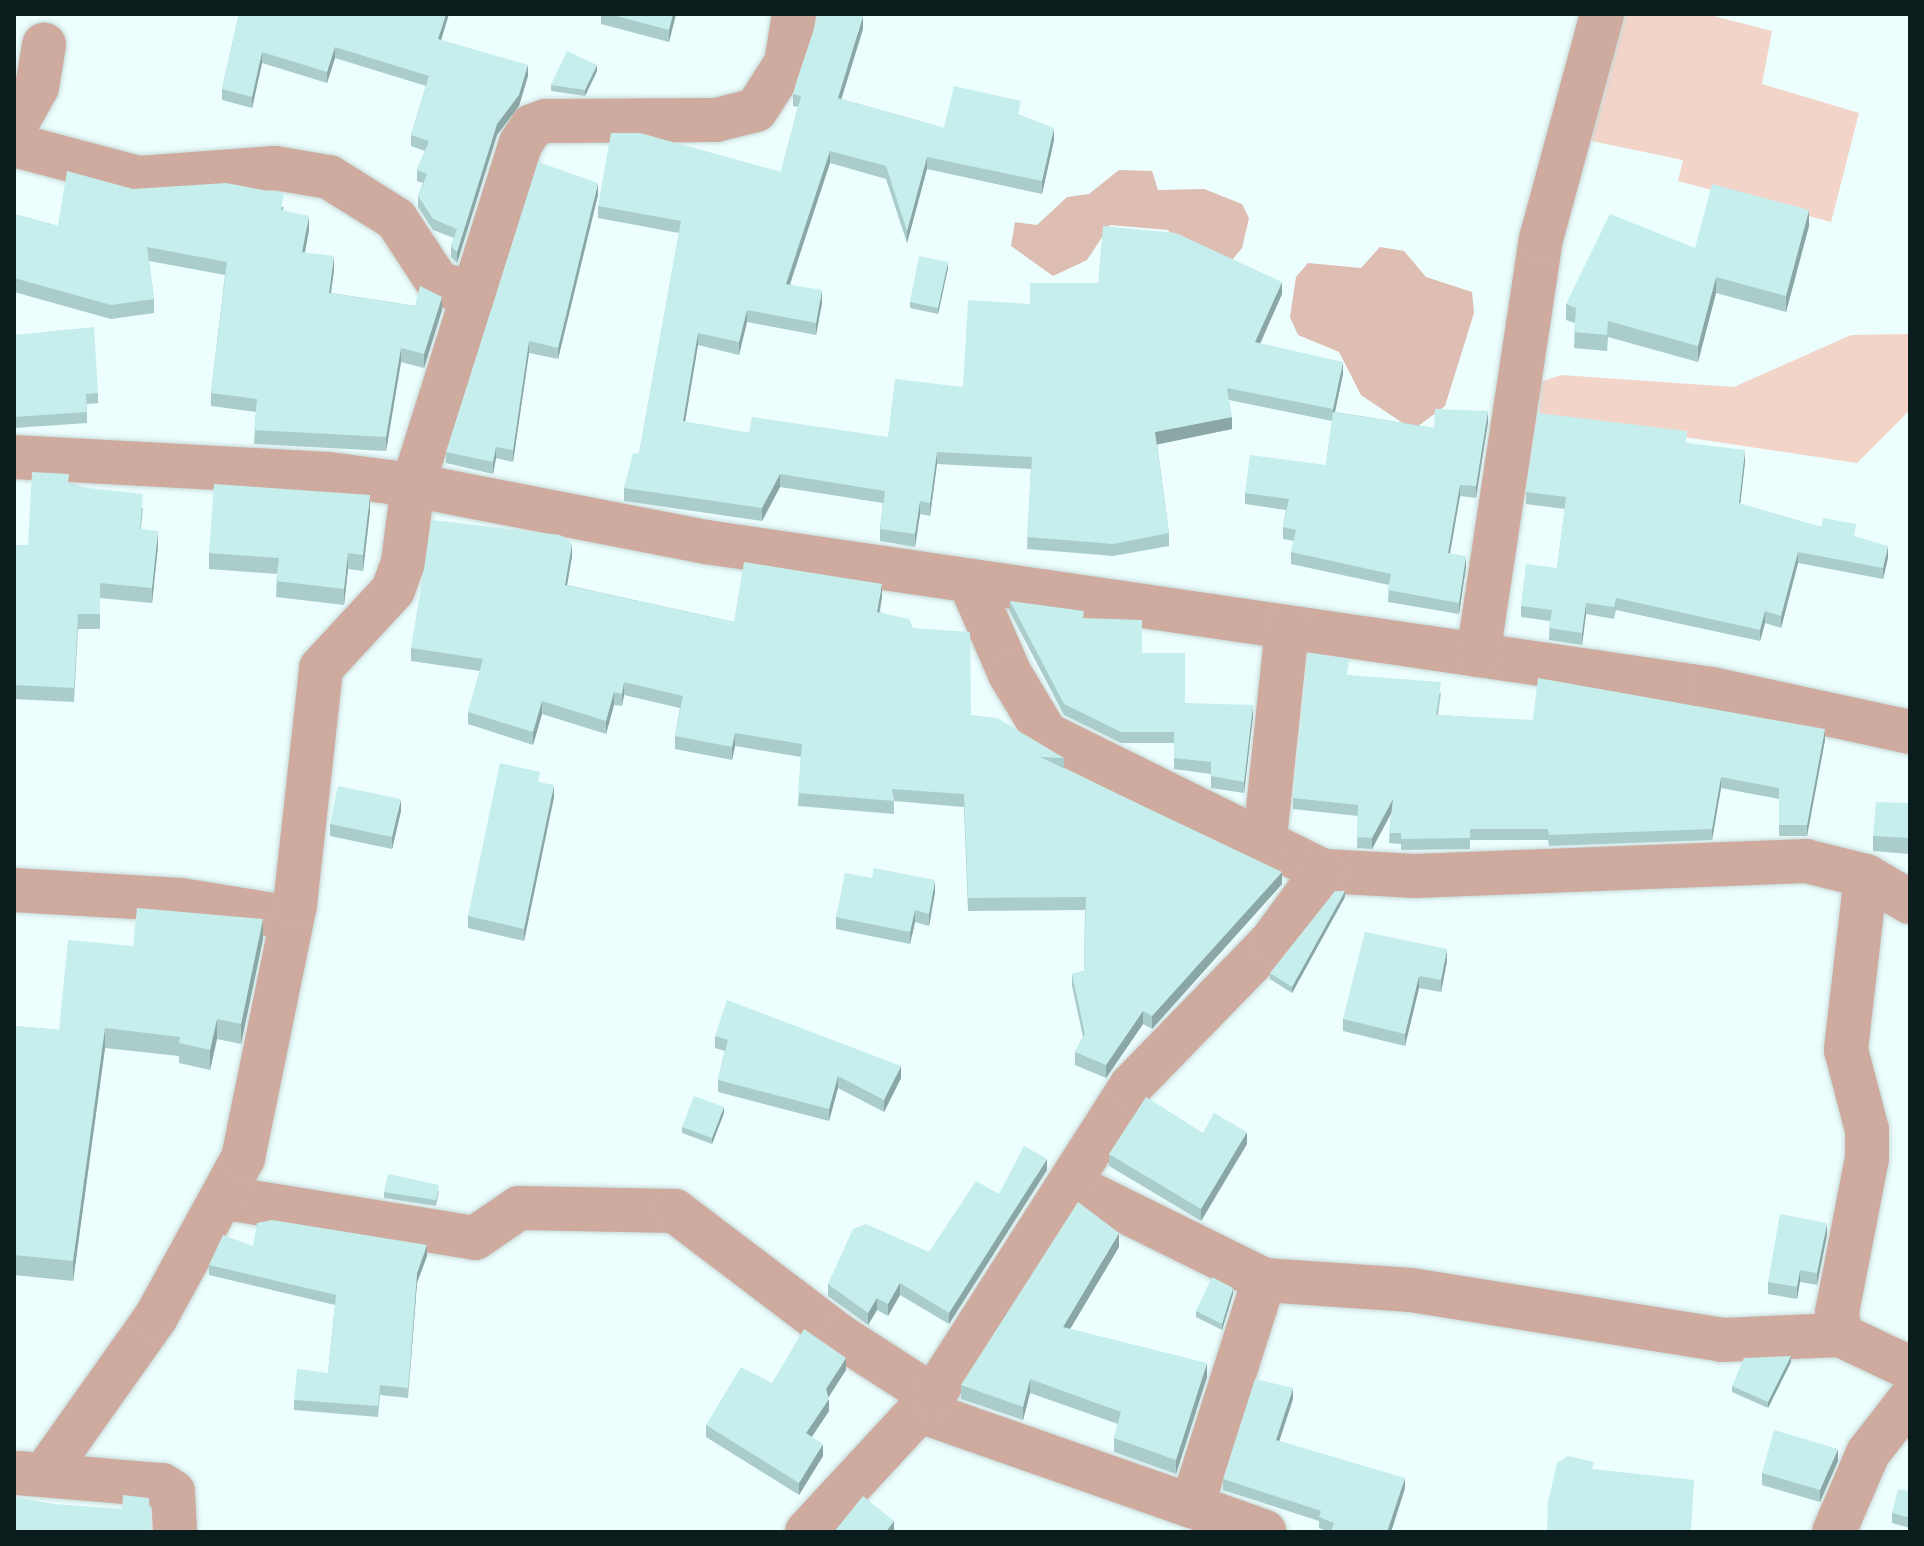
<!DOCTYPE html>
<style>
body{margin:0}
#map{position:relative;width:1924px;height:1546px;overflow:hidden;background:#ecfefd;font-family:"Sofia Sans Condensed",sans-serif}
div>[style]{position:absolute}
.green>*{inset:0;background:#f3d4c9}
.forest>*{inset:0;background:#debdb2}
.roads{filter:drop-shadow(0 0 2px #c8dad9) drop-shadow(0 0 2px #c8dad9)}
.minor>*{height:44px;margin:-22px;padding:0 22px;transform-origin:22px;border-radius:22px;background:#cfab9f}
.wall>*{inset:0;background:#aacdcb}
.shaded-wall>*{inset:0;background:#8ba7a5}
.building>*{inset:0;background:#c6eeec}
span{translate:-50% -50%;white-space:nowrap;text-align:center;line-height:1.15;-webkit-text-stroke:6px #ecfefd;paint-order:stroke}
.frame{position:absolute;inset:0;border:16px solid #0a1c1b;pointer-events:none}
</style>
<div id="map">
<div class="green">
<div style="clip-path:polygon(1613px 14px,1706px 14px,1772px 31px,1762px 84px,1859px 113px,1831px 222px,1678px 181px,1683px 160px,1582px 139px)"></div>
<div style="clip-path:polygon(1910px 334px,1910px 410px,1857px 463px,1539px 415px,1540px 382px,1561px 375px,1734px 387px,1851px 335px)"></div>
</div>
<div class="forest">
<div style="clip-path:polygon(1119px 170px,1152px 171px,1158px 190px,1204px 189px,1242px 204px,1249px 218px,1242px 248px,1232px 260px,1194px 263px,1168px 230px,1110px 225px,1087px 260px,1053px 276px,1011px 246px,1015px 222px,1037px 225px,1067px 197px,1089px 194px)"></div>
<div style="clip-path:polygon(1380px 247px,1404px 251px,1426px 277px,1472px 292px,1474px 313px,1445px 406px,1413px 430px,1361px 395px,1339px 352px,1298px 335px,1290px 317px,1296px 277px,1308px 263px,1361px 268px)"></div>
</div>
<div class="roads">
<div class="minor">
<div style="left:14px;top:128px;width:47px;rotate:-60.7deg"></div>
<div style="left:37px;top:87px;width:43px;rotate:-80.5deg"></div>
<div style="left:14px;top:145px;width:129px;rotate:14.8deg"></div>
<div style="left:139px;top:178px;width:136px;rotate:-4.2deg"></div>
<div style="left:275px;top:168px;width:55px;rotate:9.5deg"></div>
<div style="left:329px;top:177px;width:79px;rotate:32.1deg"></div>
<div style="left:396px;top:219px;width:77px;rotate:56.7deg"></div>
<div style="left:438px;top:283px;width:40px;rotate:18deg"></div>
<div style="left:14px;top:457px;width:315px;rotate:3.1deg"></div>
<div style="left:329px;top:474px;width:85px;rotate:7.5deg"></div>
<div style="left:413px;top:485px;width:298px;rotate:11deg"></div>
<div style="left:706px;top:542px;width:1016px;rotate:8.32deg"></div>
<div style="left:1711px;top:689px;width:204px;rotate:12.2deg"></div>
<div style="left:970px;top:582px;width:100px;rotate:66.5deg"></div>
<div style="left:1010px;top:674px;width:70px;rotate:59deg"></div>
<div style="left:1046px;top:734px;width:309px;rotate:26.3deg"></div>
<div style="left:1323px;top:871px;width:92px;rotate:3.1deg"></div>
<div style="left:1415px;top:876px;width:391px;rotate:-2.2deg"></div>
<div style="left:1806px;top:861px;width:62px;rotate:14deg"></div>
<div style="left:1866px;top:876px;width:51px;rotate:30.6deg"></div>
<div style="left:1478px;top:655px;width:421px;rotate:-81.4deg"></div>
<div style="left:1541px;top:239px;width:233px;rotate:-74.8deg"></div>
<div style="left:1264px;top:847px;width:221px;rotate:-84deg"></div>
<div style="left:1866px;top:876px;width:175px;rotate:96.6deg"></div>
<div style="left:1846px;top:1050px;width:83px;rotate:75.3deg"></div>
<div style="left:1867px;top:1130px;width:28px;rotate:90deg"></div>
<div style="left:1867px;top:1158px;width:158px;rotate:101deg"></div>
<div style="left:1837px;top:1313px;width:22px;rotate:82deg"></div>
<div style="left:1840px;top:1335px;width:77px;rotate:25.2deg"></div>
<div style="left:14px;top:890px;width:167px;rotate:3.4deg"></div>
<div style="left:181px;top:900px;width:112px;rotate:9.2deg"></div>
<div style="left:1070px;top:1184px;width:216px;rotate:26.3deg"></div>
<div style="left:1264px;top:1280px;width:147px;rotate:3.9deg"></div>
<div style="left:1411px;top:1290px;width:315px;rotate:9.1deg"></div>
<div style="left:1722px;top:1340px;width:118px;rotate:-2.4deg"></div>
<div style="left:226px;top:1198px;width:252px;rotate:9.1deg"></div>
<div style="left:475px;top:1238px;width:53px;rotate:-34.3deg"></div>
<div style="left:519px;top:1208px;width:156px;rotate:1.1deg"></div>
<div style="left:675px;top:1211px;width:208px;rotate:37.2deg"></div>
<div style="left:841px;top:1337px;width:109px;rotate:32.7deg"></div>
<div style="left:1264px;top:1280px;width:237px;rotate:107.7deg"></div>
<div style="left:1192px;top:1506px;width:77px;rotate:19.6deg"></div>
<div style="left:920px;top:1411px;width:288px;rotate:19.3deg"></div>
<div style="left:18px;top:1473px;width:144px;rotate:4.8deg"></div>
<div style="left:162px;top:1485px;width:13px;rotate:32deg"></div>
<div style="left:173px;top:1492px;width:40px;rotate:87.1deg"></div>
<div style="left:44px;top:1475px;width:194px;rotate:-54.7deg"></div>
<div style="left:156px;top:1317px;width:181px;rotate:-61.3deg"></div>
<div style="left:243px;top:1158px;width:258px;rotate:-78.4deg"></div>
<div style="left:295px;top:905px;width:238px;rotate:-83.7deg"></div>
<div style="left:321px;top:668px;width:106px;rotate:-47.3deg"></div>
<div style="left:393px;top:590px;width:30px;rotate:-70deg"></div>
<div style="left:403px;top:562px;width:78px;rotate:-82.6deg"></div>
<div style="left:413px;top:485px;width:359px;rotate:-72.5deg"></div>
<div style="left:521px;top:143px;width:20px;rotate:-57deg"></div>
<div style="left:532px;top:126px;width:15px;rotate:-20deg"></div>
<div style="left:546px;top:121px;width:170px;rotate:-0.3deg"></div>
<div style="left:716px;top:120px;width:41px;rotate:-14deg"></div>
<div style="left:756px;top:110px;width:56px;rotate:-57.4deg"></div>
<div style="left:786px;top:63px;width:50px;rotate:-80.7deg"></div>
<div style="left:807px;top:1532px;width:185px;rotate:-47.2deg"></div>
<div style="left:933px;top:1396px;width:368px;rotate:-57.4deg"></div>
<div style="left:1131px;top:1086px;width:202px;rotate:-45.8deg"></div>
<div style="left:1272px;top:941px;width:87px;rotate:-53.9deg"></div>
<div style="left:1834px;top:1532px;width:86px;rotate:-66.7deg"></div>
<div style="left:1868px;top:1453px;width:68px;rotate:-52.1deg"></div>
</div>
</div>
<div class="wall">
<div style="clip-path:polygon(239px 14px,449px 14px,441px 40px,528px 76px,519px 106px,497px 135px,457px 263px,451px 257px,451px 246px,454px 238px,433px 230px,418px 207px,418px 196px,423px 183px,417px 181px,417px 170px,425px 151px,411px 146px,411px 135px,426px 86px,335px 58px,327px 83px,262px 63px,252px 108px,222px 100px,222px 89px)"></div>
<div style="clip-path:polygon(601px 14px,676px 14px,669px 42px,601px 24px)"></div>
<div style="clip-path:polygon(863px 29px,841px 99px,944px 128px,1021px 115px,1054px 140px,1042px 194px,927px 169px,907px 243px,886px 179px,830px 163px,790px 284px,822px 303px,816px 335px,747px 322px,739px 355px,698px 345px,685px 422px,749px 433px,888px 437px,963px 387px,1030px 304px,1282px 294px,1260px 344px,1343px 374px,1335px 412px,1434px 428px,1488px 422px,1476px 498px,1460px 496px,1450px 553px,1466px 567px,1459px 614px,1388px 602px,1389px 585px,1291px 564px,1291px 552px,1294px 541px,1283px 539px,1283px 527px,1286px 510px,1245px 504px,1245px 493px,1326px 465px,1332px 421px,1229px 400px,1232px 429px,1157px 444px,1169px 533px,1169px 546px,1113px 556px,1027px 549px,1031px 469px,937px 464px,930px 516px,920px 514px,915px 547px,880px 541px,880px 529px,883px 503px,780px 487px,762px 521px,624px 501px,624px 488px,639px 454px,679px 233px,598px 218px,598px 206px,781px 172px,798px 107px,793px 106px,793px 94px)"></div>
<div style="clip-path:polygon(597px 71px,585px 96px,551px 91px,551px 85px)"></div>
<div style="clip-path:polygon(133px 189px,284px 207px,283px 210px,309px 230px,305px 253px,334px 270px,331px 293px,442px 310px,424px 368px,401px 362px,386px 451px,254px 444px,256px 412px,211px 406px,211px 393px,225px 275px,149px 261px,154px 299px,154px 313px,111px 319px,14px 292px,14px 214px,58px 226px)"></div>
<div style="clip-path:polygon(598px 195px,558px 359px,529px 353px,513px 462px,496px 458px,493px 474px,446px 463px,446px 452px)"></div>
<div style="clip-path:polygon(1809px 226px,1786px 312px,1716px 293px,1698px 362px,1608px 337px,1607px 351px,1574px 348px,1575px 323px,1566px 320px,1566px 304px,1695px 248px)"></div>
<div style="clip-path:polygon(948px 268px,938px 314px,910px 308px,910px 302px)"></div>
<div style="clip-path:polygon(14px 335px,98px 393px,98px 403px,87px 404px,87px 423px,14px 428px)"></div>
<div style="clip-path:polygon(1687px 443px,1745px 462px,1740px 504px,1856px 537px,1888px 558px,1883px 579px,1798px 563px,1781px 628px,1765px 623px,1760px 641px,1616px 610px,1614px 619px,1586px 614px,1582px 645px,1549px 640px,1550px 621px,1521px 617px,1521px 606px,1557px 568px,1565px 509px,1526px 504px,1526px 492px)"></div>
<div style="clip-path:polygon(69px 483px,143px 508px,141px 529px,158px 546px,152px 603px,100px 598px,100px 629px,78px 629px,74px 702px,14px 699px,14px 545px,28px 545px)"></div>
<div style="clip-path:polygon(370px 511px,363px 571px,348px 569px,344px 605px,276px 597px,277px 574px,209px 569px,209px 553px)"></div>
<div style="clip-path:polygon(572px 556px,567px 585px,734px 622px,882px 597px,880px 612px,913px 628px,971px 715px,1064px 758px,1064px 769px,1282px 884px,1152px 1029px,1143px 1024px,1106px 1078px,1075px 1065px,1075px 1052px,1083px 1037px,1072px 986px,1072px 974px,1084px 971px,1085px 910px,968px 911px,964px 807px,894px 801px,894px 814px,798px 806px,801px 757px,735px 746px,732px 760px,675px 749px,675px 736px,680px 708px,624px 695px,622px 706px,614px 705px,606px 734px,542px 714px,533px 745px,468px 724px,468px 712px,480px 671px,411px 661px,411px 648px)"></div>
<div style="clip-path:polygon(1010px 601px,1084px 619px,1142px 653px,1185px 703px,1253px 716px,1244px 793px,1211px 788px,1211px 774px,1174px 769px,1174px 743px,1121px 743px,1064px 715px,1010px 612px)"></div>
<div style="clip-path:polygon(1348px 675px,1441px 693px,1438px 715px,1825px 740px,1807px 836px,1779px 836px,1779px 799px,1721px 788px,1712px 840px,1549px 846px,1548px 840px,1470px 840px,1470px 849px,1401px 850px,1401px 844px,1389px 843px,1391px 813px,1372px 849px,1357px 848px,1358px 816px,1293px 809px,1293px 798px)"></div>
<div style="clip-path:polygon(540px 782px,554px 797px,524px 941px,468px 928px,468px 916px)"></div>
<div style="clip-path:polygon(1910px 803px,1910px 854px,1873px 851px,1873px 836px)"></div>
<div style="clip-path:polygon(401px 811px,392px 849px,330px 836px,330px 824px)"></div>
<div style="clip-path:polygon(872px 878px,935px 892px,929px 926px,915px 922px,910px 944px,836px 929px,836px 917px)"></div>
<div style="clip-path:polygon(1345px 897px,1292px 993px,1270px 979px,1270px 973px)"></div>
<div style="clip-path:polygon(263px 939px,241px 1044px,217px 1039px,210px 1070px,179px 1063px,179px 1056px,105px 1048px,73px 1281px,14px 1275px,14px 1026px,59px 1030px,133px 946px)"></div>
<div style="clip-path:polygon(1447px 961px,1441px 992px,1419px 988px,1405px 1046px,1343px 1031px,1343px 1019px)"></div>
<div style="clip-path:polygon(715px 1036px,901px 1078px,884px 1112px,838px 1088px,829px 1121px,718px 1092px,718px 1080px,725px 1051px,715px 1048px)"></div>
<div style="clip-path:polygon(724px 1113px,712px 1144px,682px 1133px,682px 1127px)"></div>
<div style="clip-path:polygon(1203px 1133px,1247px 1144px,1201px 1221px,1109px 1166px,1109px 1154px)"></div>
<div style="clip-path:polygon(1047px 1170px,949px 1324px,900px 1295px,888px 1316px,877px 1310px,868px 1325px,828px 1296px,828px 1284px,929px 1252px,999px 1194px)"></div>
<div style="clip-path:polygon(439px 1191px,436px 1206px,384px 1198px,384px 1192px)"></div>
<div style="clip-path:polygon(1827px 1235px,1817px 1285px,1800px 1282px,1797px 1299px,1768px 1294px,1768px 1282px)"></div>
<div style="clip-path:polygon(253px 1246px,427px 1256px,417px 1283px,408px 1398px,380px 1395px,378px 1417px,294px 1410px,294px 1400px,328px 1373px,335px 1305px,209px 1275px,209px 1265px)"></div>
<div style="clip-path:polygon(1119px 1247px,1070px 1329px,1207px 1377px,1176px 1474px,1114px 1452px,1114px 1438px,1118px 1424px,1030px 1393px,1023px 1420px,961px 1399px,961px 1385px)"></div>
<div style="clip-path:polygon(1233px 1294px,1222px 1330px,1196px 1317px,1196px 1311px)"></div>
<div style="clip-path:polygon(1791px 1362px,1768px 1408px,1732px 1392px,1732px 1386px)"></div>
<div style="clip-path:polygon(846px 1370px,828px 1398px,829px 1411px,812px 1437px,823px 1456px,799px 1495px,706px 1437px,706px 1425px,772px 1383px)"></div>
<div style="clip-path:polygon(1293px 1399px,1279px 1441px,1405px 1488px,1391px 1532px,1330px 1532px,1319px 1528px,1319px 1521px,1223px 1490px,1223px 1479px)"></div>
<div style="clip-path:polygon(1838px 1461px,1820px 1502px,1762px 1485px,1762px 1473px)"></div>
<div style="clip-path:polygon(1910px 1491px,1910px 1528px,1892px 1523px,1892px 1513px)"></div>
</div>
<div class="shaded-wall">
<div style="clip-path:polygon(446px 14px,449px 14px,438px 50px,438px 39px)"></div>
<div style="clip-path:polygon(673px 14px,676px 14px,669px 42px,669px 30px)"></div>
<div style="clip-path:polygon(863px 16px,863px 29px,838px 110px,838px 98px)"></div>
<div style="clip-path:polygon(335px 47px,335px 58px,327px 83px,327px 72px)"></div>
<div style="clip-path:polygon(262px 52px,262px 63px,252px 108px,252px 97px)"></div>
<div style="clip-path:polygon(528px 65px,528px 76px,519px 106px,497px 135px,457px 263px,457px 252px,497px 124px)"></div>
<div style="clip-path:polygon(597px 65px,597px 71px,585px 96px,585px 90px)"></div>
<div style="clip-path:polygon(1054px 128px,1054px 140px,1042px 194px,1042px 181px)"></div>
<div style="clip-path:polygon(830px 151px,830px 163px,786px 296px,786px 284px)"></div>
<div style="clip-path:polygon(927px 157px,927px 169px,907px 243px,907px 231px)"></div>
<div style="clip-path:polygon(598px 183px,598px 195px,558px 359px,558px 348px)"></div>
<div style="clip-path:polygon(1809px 210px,1809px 226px,1786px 312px,1786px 296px)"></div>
<div style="clip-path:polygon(309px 216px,309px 230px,302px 266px,302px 252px)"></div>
<div style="clip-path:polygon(334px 256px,334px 270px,329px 306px,329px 293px)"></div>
<div style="clip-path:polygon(948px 262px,948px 268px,938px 314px,938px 308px)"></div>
<div style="clip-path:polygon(1716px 277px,1716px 293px,1698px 362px,1698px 346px)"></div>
<div style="clip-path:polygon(1282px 282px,1282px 294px,1255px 355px,1255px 342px)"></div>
<div style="clip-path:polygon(822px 290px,822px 303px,816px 335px,816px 323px)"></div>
<div style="clip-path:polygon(442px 297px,442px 310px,424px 368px,424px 354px)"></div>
<div style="clip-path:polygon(747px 310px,747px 322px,739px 355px,739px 342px)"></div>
<div style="clip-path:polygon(698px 333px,698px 345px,683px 434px,683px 421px)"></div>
<div style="clip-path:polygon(529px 341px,529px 353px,513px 462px,513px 450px)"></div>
<div style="clip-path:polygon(401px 348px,401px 362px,386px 451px,386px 437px)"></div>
<div style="clip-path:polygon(1343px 362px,1343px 374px,1333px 421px,1333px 409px)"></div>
<div style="clip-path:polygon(1488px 411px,1488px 422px,1476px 498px,1476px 486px)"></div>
<div style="clip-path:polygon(1232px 417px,1232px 429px,1155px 445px,1155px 432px)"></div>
<div style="clip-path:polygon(496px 447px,496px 458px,493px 474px,493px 462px)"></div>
<div style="clip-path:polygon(1745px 450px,1745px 462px,1739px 515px,1739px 503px)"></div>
<div style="clip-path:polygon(937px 452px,937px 464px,930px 516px,930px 503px)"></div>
<div style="clip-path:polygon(780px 474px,780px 487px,762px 521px,762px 508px)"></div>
<div style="clip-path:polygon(1460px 485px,1460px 496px,1448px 564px,1448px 553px)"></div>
<div style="clip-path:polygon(370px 495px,370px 511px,363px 571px,363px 555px)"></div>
<div style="clip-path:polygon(920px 501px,920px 514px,915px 547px,915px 534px)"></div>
<div style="clip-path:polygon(158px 531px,158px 546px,152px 603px,152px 588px)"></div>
<div style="clip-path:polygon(572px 543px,572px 556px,565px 597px,565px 585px)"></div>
<div style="clip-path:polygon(1888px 546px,1888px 558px,1883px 579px,1883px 568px)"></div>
<div style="clip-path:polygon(1798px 552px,1798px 563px,1781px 628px,1781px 616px)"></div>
<div style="clip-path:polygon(348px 553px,348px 569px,344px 605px,344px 589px)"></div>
<div style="clip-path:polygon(1466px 556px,1466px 567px,1459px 614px,1459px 603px)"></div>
<div style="clip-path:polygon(882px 584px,882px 597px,877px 624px,877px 612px)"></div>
<div style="clip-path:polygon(1586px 603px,1586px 614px,1582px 645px,1582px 633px)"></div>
<div style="clip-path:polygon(1765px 611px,1765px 623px,1760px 641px,1760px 630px)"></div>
<div style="clip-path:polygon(624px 682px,624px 695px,622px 706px,622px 694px)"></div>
<div style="clip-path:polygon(614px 692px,614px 705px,606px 734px,606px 721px)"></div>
<div style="clip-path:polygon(542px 701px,542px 714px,533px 745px,533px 732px)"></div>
<div style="clip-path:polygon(1253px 705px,1253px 716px,1244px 793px,1244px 782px)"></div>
<div style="clip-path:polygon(1825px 729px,1825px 740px,1807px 836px,1807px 825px)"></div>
<div style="clip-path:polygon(735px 733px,735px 746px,732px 760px,732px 747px)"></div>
<div style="clip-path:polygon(1721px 777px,1721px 788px,1712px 840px,1712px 829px)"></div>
<div style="clip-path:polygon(554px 785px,554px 797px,524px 941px,524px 929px)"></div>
<div style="clip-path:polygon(401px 799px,401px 811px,392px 849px,392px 837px)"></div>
<div style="clip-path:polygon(1393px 799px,1393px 810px,1372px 849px,1372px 838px)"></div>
<div style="clip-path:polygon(1282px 872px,1282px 884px,1152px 1029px,1152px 1016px)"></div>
<div style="clip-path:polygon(935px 880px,935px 892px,929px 926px,929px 914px)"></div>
<div style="clip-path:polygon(1345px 891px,1345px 897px,1292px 993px,1292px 987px)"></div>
<div style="clip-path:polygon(915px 910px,915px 922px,910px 944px,910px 932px)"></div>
<div style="clip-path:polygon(263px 919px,263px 939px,241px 1044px,241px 1024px)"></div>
<div style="clip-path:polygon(1447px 949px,1447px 961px,1441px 992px,1441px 980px)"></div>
<div style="clip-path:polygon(1419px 976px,1419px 988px,1405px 1046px,1405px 1034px)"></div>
<div style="clip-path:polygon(1143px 1011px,1143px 1024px,1106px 1078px,1106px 1065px)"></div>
<div style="clip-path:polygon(217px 1019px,217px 1039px,210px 1070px,210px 1050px)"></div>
<div style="clip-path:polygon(105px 1028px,105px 1048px,73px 1281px,73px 1261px)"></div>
<div style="clip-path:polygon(901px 1066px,901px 1078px,884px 1112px,884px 1100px)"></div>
<div style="clip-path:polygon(838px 1076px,838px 1088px,829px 1121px,829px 1109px)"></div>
<div style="clip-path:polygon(724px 1107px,724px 1113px,712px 1144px,712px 1138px)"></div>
<div style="clip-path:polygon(1247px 1132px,1247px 1144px,1201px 1221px,1201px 1209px)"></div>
<div style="clip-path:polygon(1047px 1159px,1047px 1170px,949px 1324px,949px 1313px)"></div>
<div style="clip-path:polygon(1827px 1223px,1827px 1235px,1817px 1285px,1817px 1273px)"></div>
<div style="clip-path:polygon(1119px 1233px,1119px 1247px,1063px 1341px,1063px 1327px)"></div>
<div style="clip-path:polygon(427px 1245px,427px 1256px,417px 1283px,408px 1398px,417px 1273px)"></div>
<div style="clip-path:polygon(1800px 1270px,1800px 1282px,1797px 1299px,1797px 1287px)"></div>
<div style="clip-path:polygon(900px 1283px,900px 1295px,888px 1316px,888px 1304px)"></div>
<div style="clip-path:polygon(1233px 1288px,1233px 1294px,1222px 1330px,1222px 1324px)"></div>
<div style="clip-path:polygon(877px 1298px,877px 1310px,868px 1325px,868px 1313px)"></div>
<div style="clip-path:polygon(1791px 1356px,1791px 1362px,1768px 1408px,1768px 1402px)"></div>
<div style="clip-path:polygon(846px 1358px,846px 1370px,826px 1401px,826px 1389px)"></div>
<div style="clip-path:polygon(1207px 1363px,1207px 1377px,1176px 1474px,1176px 1460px)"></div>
<div style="clip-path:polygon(1030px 1379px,1030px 1393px,1023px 1420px,1023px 1407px)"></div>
<div style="clip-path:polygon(1293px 1388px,1293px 1399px,1276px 1451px,1276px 1440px)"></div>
<div style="clip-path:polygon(829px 1399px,829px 1411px,806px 1445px,806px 1433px)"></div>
<div style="clip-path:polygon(823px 1444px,823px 1456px,799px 1495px,799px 1483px)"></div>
<div style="clip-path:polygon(1838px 1449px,1838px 1461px,1820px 1502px,1820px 1490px)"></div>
<div style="clip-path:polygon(1405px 1478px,1405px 1488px,1391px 1532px,1387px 1532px)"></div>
<div style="clip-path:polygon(894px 1521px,894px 1532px,887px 1532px,887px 1530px)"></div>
</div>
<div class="building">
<div style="clip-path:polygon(239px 14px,446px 14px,438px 39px,528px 65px,519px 95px,497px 124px,457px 252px,451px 246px,457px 229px,433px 219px,418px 196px,427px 174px,417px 170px,429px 141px,411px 135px,429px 76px,335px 47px,327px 72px,262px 52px,252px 97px,222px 89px)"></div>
<div style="clip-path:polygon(609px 14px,673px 14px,669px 30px)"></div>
<div style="clip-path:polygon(819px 14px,855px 14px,863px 16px,838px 98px,944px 128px,954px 86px,1021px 101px,1018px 114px,1054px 128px,1042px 181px,927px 157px,907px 231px,886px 166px,830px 151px,786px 284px,822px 290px,816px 323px,747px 310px,739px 342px,698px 333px,683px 421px,749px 433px,752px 417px,888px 437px,895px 379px,963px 387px,968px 300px,1030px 304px,1030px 283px,1098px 283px,1103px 226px,1176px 233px,1282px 282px,1255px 342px,1343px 362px,1333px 409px,1227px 388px,1232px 417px,1155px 432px,1169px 533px,1113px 544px,1027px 537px,1032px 457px,937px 452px,930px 503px,920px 501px,915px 534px,880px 529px,885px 491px,780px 474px,762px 508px,624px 488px,633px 453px,639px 454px,681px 221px,598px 206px,611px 133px,640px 133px,781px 172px,801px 96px,793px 94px,797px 80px)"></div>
<div style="clip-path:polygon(567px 51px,597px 65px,585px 90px,551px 85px)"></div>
<div style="clip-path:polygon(538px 162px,598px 183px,558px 348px,529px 341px,513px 450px,496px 447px,493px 462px,446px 452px)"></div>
<div style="clip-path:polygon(67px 171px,133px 189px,226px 183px,284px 194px,281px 210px,309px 216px,302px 252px,334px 256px,329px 293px,415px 306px,420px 286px,442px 297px,424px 354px,401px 348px,386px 437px,254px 430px,257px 399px,211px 393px,227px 262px,147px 247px,154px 299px,111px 305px,14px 278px,14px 214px,58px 226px)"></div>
<div style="clip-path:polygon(1712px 184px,1809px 210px,1786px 296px,1716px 277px,1698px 346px,1608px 321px,1607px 335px,1574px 332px,1576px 308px,1566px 304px,1610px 214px,1695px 248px)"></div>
<div style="clip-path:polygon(919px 256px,948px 262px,938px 308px,910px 302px)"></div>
<div style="clip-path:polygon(94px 327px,98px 393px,86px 394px,87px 412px,14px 417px,14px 335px)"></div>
<div style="clip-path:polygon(1435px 409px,1488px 411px,1476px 486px,1460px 485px,1448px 553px,1466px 556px,1459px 603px,1388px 590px,1391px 574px,1291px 552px,1296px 530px,1283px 527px,1289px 499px,1245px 493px,1250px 455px,1326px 465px,1333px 412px,1434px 428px)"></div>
<div style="clip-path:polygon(1538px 413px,1687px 431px,1686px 443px,1745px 450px,1739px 503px,1821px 527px,1823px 518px,1856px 524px,1854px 536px,1888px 546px,1883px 568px,1798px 552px,1781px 616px,1765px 611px,1760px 630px,1616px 598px,1614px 607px,1586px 603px,1582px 633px,1549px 628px,1552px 610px,1521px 606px,1526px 564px,1557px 568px,1566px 497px,1526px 492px)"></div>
<div style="clip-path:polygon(32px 472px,69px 474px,68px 483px,80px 487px,143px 494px,140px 529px,158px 531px,152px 588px,100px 583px,100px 614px,78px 614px,74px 688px,14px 685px,14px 545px,28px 545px)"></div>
<div style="clip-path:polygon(214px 484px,370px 495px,363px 555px,348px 553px,344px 589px,276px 581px,279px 558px,209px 553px)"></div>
<div style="clip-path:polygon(432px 520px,560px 535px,572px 543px,565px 585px,734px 622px,744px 562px,882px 584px,877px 612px,909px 619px,913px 628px,970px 632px,971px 715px,997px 718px,1064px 758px,1040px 757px,1282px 872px,1152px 1016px,1143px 1011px,1106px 1065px,1075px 1052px,1085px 1034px,1072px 974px,1084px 971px,1086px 897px,968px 898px,964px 794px,892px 789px,894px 801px,798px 793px,802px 744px,735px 733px,732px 747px,675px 736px,683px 696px,624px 682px,622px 694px,614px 692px,606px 721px,542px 701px,533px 732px,468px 712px,483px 659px,411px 648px)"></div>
<div style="clip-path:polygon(1010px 601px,1084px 611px,1083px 618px,1142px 620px,1142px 653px,1185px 653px,1185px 703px,1253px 705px,1244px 782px,1211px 776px,1211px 762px,1174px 758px,1174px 732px,1121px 732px,1064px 704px)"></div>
<div style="clip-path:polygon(1308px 653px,1349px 659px,1347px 675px,1441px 682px,1436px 715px,1533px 720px,1538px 678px,1825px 729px,1807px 825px,1779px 825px,1779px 788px,1721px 777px,1712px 829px,1549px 835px,1548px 829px,1470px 829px,1470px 838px,1401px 839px,1401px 833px,1389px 833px,1393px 799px,1372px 838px,1357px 837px,1358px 805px,1293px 798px)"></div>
<div style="clip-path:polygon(500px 763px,540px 772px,538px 782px,554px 785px,524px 929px,468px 916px)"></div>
<div style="clip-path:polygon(338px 786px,401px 799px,392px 837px,330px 824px)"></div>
<div style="clip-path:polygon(1876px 802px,1910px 803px,1910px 838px,1873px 836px)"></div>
<div style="clip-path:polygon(874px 868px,935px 880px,929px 914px,915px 910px,910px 932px,836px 917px,845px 873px,872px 878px)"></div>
<div style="clip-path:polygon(1335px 891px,1345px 891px,1292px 987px,1270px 973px)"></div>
<div style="clip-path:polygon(137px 908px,263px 919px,241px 1024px,217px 1019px,210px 1050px,179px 1043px,180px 1037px,105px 1028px,73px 1261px,14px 1255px,14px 1026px,59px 1030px,68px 940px,133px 946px)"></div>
<div style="clip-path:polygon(1365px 932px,1447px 949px,1441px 980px,1419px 976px,1405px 1034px,1343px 1019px)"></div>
<div style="clip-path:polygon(727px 1000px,901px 1066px,884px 1100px,838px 1076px,829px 1109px,718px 1080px,728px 1040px,715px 1036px)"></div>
<div style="clip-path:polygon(694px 1096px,724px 1107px,712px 1138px,682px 1127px)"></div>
<div style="clip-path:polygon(1146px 1097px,1203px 1133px,1214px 1113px,1247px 1132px,1201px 1209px,1109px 1154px)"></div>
<div style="clip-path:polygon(1024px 1146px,1047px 1159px,949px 1313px,900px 1283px,888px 1304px,877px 1298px,868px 1313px,828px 1284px,853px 1229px,866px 1224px,929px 1252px,976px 1181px,999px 1194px)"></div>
<div style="clip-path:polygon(388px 1174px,439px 1185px,436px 1200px,384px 1192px)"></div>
<div style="clip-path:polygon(1078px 1202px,1119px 1233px,1063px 1327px,1207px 1363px,1176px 1460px,1114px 1438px,1121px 1412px,1030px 1379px,1023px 1407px,961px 1385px)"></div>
<div style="clip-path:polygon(1780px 1214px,1827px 1223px,1817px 1273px,1800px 1270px,1797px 1287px,1768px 1282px)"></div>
<div style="clip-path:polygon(272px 1220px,427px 1245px,417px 1273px,408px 1388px,380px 1385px,378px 1406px,294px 1400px,297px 1369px,328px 1373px,336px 1295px,209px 1265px,223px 1235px,253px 1246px,257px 1223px)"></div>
<div style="clip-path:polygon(1212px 1277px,1233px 1288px,1222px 1324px,1196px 1311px)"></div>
<div style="clip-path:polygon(804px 1329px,846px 1358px,826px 1389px,829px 1399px,806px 1433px,823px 1444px,799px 1483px,706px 1425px,741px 1367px,772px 1383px)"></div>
<div style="clip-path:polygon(1791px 1356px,1768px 1402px,1732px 1386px,1744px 1358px)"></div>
<div style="clip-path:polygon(1255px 1379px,1293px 1388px,1276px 1440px,1405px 1478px,1387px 1532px,1331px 1532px,1334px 1523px,1319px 1517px,1321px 1511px,1223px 1479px)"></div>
<div style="clip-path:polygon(1774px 1430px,1838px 1449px,1820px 1490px,1762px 1473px)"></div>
<div style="clip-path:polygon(1568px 1456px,1594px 1462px,1592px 1469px,1694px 1480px,1691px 1530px,1714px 1532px,1547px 1532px,1548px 1502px,1557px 1463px)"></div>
<div style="clip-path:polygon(1898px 1489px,1910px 1491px,1910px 1518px,1892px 1513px)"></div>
<div style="clip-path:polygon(123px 1495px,149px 1498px,151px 1532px,14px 1532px,14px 1497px,54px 1504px,122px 1509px)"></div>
<div style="clip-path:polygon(863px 1496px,894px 1521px,887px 1530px,889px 1532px,834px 1532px)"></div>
</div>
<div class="frame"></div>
</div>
